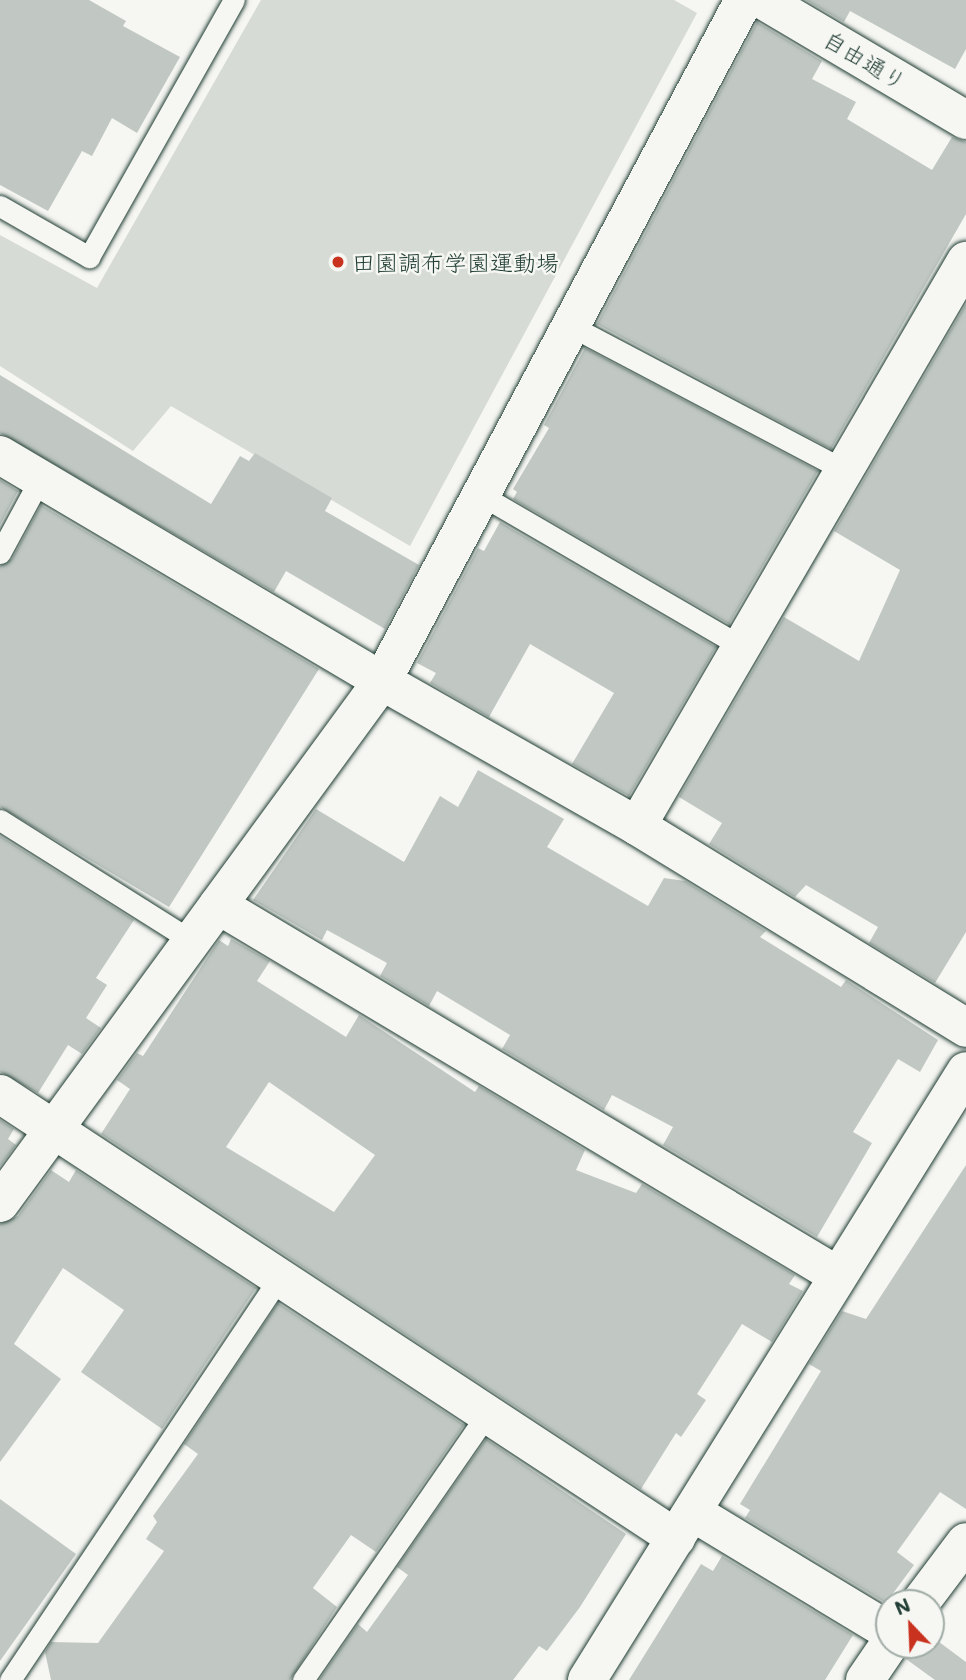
<!DOCTYPE html>
<meta charset="utf-8">
<style>
body{margin:0}
#map{position:relative;width:966px;height:1680px;overflow:hidden;background:#f6f6f2;font-family:Mali,"Klee One",sans-serif}
div>[style]{position:absolute}
.green>*{inset:0;background:#d6dbd6}
.building>*{inset:0;background:#c1c8c3}
.roads{filter:drop-shadow(0 0 2px #1f3d34) drop-shadow(0 0 2px #1f3d34)}
.lane>*{height:21px;margin:-10.5px;padding:0 10.5px;transform-origin:10.5px;border-radius:10.5px;background:#f6f6f2}
.street>*{height:38px;margin:-19px;padding:0 19px;transform-origin:19px;border-radius:19px;background:#f6f6f2}
.secondary>*{height:38px;margin:-19px;padding:0 19px;transform-origin:19px;border-radius:19px;background:#f6f6f2}
.dots>*{width:19px;height:19px;translate:-50% -50%;box-sizing:border-box;border:4px solid #f6f6f2;border-radius:50%}
span{translate:-50% -50%;white-space:nowrap;text-align:center;line-height:1.15;-webkit-text-stroke:5px #f6f6f2;paint-order:stroke}
.street-label{font-size:23px;color:#1f3d34}
.poi-label{font-size:23px;color:#1f3d34}
.left{translate:0 -50%;text-align:left}
.north{position:absolute;left:875px;top:1589px;width:70px;height:70px;box-sizing:border-box;background:#f6f6f2;border:2px solid #a0aca6;border-radius:50%;rotate:337deg;font-size:19px;font-weight:700;line-height:28px;text-align:center;color:#1f3d34}
.north::after{content:'';display:block;margin:auto;width:24px;height:32px;background:#c8321e;clip-path:polygon(50% 0,100% 100%,50% 72%,0 100%)}
</style>
<div id="map">
<div class="green">
<div style="clip-path:polygon(261px 0,674px 0,697px 13px,410px 546px,171px 406px,133px 451px,0 366px,0 235px,97px 288px)"></div>
</div>
<div class="building">
<div style="clip-path:polygon(0 0,89px 0,126px 21px,123px 26px,180px 57px,137px 133px,112px 118px,92px 156px,82px 151px,48px 211px,0 185px)"></div>
<div style="clip-path:polygon(806px 0,966px 0,966px 49px,955px 69px,850px 11px,844px 22px)"></div>
<div style="clip-path:polygon(757px 22px,822px 61px,812px 79px,856px 102px,847px 119px,932px 170px,952px 137px,966px 142px,966px 214px,831px 449px,597px 324px)"></div>
<div style="clip-path:polygon(966px 304px,966px 932px,935px 983px,869px 943px,878px 927px,806px 885px,795px 897px,709px 844px,722px 823px,679px 797px,784px 617px,859px 661px,900px 570px,834px 531px)"></div>
<div style="clip-path:polygon(585px 348px,818px 471px,729px 624px,513px 499px,517px 492px,513px 489px,549px 428px,544px 425px)"></div>
<div style="clip-path:polygon(0 375px,211px 504px,240px 456px,249px 461px,255px 453px,332px 498px,325px 511px,419px 565px,385px 629px,286px 571px,274px 592px,0 433px)"></div>
<div style="clip-path:polygon(0 480px,18px 491px,0 525px)"></div>
<div style="clip-path:polygon(41px 505px,319px 669px,169px 907px,0 807px,0 566px,12px 559px)"></div>
<div style="clip-path:polygon(500px 522px,716px 647px,629px 796px,572px 764px,614px 693px,530px 644px,489px 717px,430px 683px,436px 673px,417px 663px,478px 548px,484px 551px)"></div>
<div style="clip-path:polygon(478px 770px,564px 819px,547px 847px,648px 906px,664px 878px,685px 881px,766px 931px,760px 937px,841px 987px,846px 980px,938px 1040px,920px 1072px,898px 1059px,853px 1132px,872px 1143px,817px 1237px,663px 1145px,673px 1127px,612px 1095px,604px 1110px,502px 1049px,510px 1035px,437px 991px,429px 1006px,380px 976px,387px 963px,327px 930px,322px 940px,253px 900px,316px 809px,404px 862px,440px 796px,458px 807px)"></div>
<div style="clip-path:polygon(0 836px,134px 920px,96px 978px,107px 985px,86px 1018px,101px 1028px,82px 1054px,68px 1045px,38px 1093px,0 1072px)"></div>
<div style="clip-path:polygon(evenodd,231px 939px,270px 961px,257px 981px,346px 1037px,359px 1015px,475px 1092px,479px 1086px,585px 1150px,576px 1170px,636px 1193px,642px 1184px,795px 1275px,789px 1284px,803px 1291px,772px 1342px,742px 1324px,697px 1394px,706px 1400px,681px 1437px,676px 1433px,641px 1489px,101px 1134px,130px 1089px,117px 1080px,137px 1053px,143px 1056px,219px 940px,228px 946px,231px 939px,269px 1082px,375px 1155px,334px 1212px,226px 1147px,269px 1082px)"></div>
<div style="clip-path:polygon(0 1120px,14px 1129px,8px 1139px,16px 1145px,0 1166px)"></div>
<div style="clip-path:polygon(966px 1165px,966px 1509px,940px 1492px,897px 1552px,914px 1565px,886px 1603px,745px 1518px,750px 1510px,740px 1504px,821px 1371px,809px 1364px,842px 1311px,866px 1319px)"></div>
<div style="clip-path:polygon(51px 1170px,69px 1182px,76px 1170px,256px 1288px,162px 1429px,81px 1372px,124px 1310px,63px 1268px,14px 1344px,61px 1379px,0 1462px,0 1224px,18px 1216px)"></div>
<div style="clip-path:polygon(278px 1303px,464px 1425px,376px 1552px,351px 1535px,313px 1588px,337px 1607px,290px 1680px,51px 1680px,45px 1652px,51px 1642px,98px 1643px,164px 1551px,146px 1539px,157px 1522px,153px 1516px,198px 1454px,184px 1444px)"></div>
<div style="clip-path:polygon(486px 1439px,626px 1534px,580px 1607px,547px 1651px,539px 1646px,513px 1680px,319px 1680px,358px 1624px,367px 1632px,408px 1575px,397px 1567px)"></div>
<div style="clip-path:polygon(0 1499px,76px 1554px,0 1661px)"></div>
<div style="clip-path:polygon(722px 1556px,853px 1635px,825px 1680px,629px 1680px,701px 1564px,713px 1571px)"></div>
<div style="clip-path:polygon(931px 1636px,966px 1662px,966px 1680px,935px 1680px,906px 1659px,911px 1645px,931px 1645px)"></div>
</div>
<div class="roads">
<div class="lane">
<div style="left:0;top:206px;width:103px;rotate:29.8deg"></div>
<div style="left:89px;top:257px;width:295px;rotate:-60.6deg"></div>
<div style="left:571px;top:326px;width:306px;rotate:27.8deg"></div>
<div style="left:481px;top:495px;width:300px;rotate:30.2deg"></div>
<div style="left:0;top:553px;width:84px;rotate:-61.6deg"></div>
<div style="left:0;top:820px;width:227px;rotate:32.2deg"></div>
<div style="left:10px;top:1680px;width:484px;rotate:-56.2deg"></div>
<div style="left:303px;top:1680px;width:323px;rotate:-55.3deg"></div>
</div>
<div class="street">
<div style="left:0;top:455px;width:444px;rotate:30.6deg"></div>
<div style="left:382px;top:681px;width:293px;rotate:29.6deg"></div>
<div style="left:637px;top:826px;width:386px;rotate:31.5deg"></div>
<div style="left:637px;top:826px;width:654px;rotate:-59.79deg"></div>
<div style="left:218px;top:905px;width:721px;rotate:30.87deg"></div>
<div style="left:0;top:1094px;width:809px;rotate:33.3deg"></div>
<div style="left:0;top:1203px;width:647px;rotate:-53.8deg"></div>
<div style="left:382px;top:681px;width:771px;rotate:-62.01deg"></div>
<div style="left:694px;top:1513px;width:228px;rotate:31.2deg"></div>
<div style="left:920px;top:1603px;width:76px;rotate:-53deg"></div>
<div style="left:587px;top:1680px;width:717px;rotate:-58.1deg"></div>
<div style="left:865px;top:1680px;width:42px;rotate:-55.6deg"></div>
</div>
<div class="secondary">
<div style="left:763px;top:0;width:236px;rotate:30.6deg"></div>
</div>
</div>
<div class="dots">
<div style="left:338px;top:262px;background:#c8321e"></div>
</div>
<div class="street-label">
<span style="left:865px;top:60px;rotate:31deg">自由通り</span>
</div>
<div class="poi-label">
<span class="left" style="left:352px;top:262px">田園調布学園運動場</span>
</div>
<div class="north">N</div>
</div>
